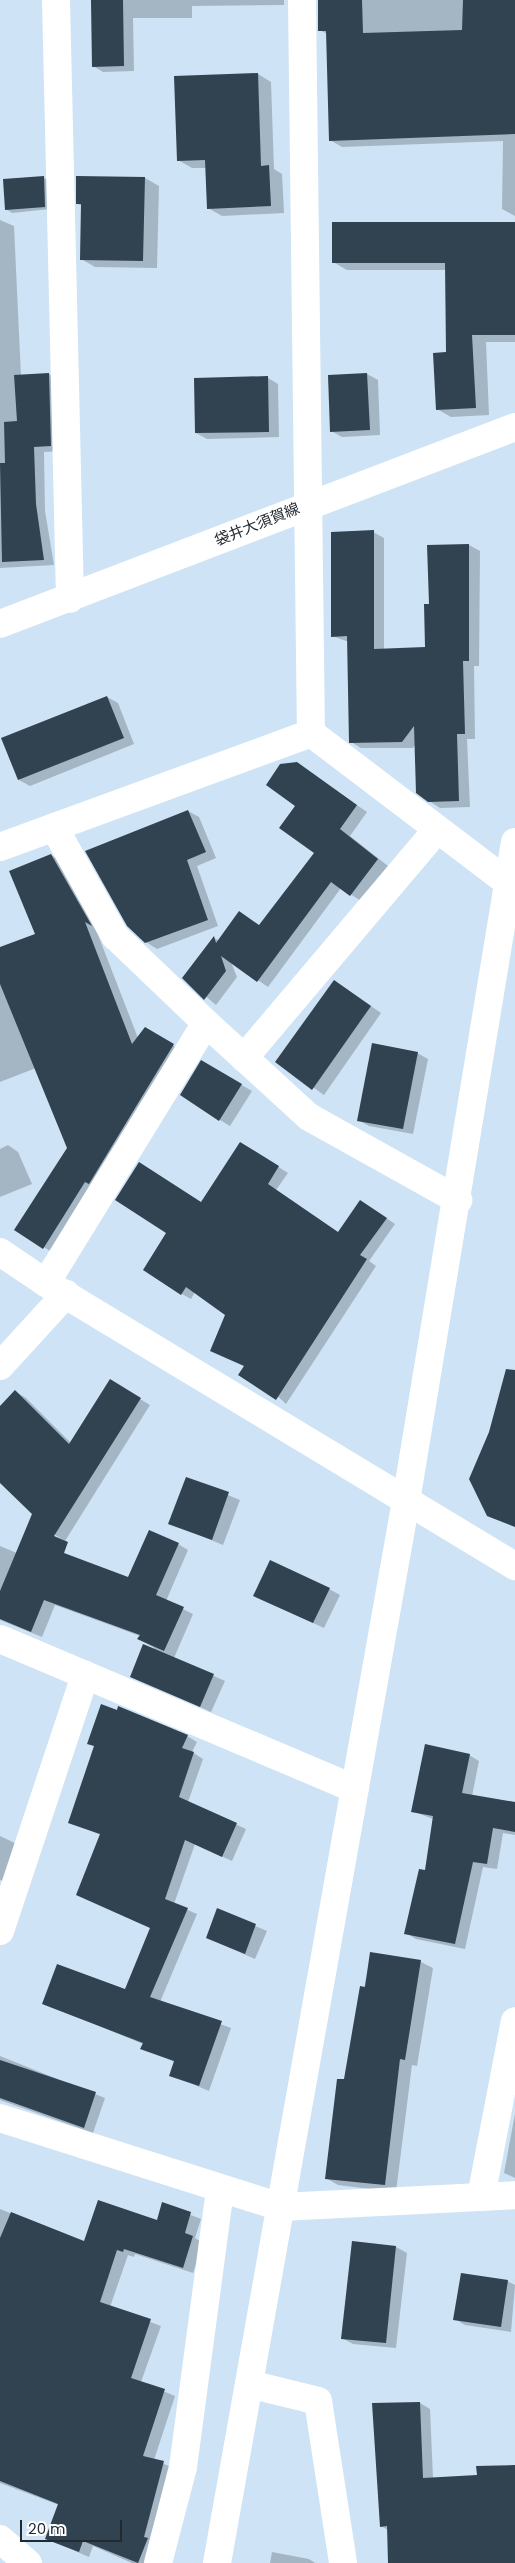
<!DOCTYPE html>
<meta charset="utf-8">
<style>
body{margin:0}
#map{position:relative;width:515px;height:2563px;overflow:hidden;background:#cee3f5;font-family:Poppins,"Noto Sans JP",sans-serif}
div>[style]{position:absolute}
.shadow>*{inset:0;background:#0003}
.building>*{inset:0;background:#314251}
.street>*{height:28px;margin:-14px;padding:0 14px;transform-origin:14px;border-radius:14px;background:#fff}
.secondary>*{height:28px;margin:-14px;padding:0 14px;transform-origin:14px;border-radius:14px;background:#fff}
.primary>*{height:28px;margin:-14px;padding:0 14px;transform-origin:14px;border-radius:14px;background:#fff}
span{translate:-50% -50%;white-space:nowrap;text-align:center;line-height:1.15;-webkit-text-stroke:5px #fff;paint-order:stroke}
.street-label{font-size:15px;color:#222a31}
.scale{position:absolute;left:20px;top:2520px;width:102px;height:22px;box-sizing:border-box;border:2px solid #222a31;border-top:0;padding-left:6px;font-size:15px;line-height:18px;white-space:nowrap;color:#222a31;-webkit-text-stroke:4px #fff;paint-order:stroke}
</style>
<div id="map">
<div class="shadow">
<div style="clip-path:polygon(92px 0,284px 0,284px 5px,192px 6px,192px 18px,133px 18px,134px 71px,103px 72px,93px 66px)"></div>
<div style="clip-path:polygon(319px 0,515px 0,515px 216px,502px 209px,503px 141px,342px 147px,330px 140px,327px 34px,320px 30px)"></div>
<div style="clip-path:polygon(258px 74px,271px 82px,274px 169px,282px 174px,284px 213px,222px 216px,208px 208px,207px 168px,192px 168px,178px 160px)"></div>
<div style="clip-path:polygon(44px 178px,50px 181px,50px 209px,12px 213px,6px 209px,4px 180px)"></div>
<div style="clip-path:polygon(145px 178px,159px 186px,157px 268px,95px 267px,81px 259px,82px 206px,78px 204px)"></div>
<div style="clip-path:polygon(0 220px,14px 226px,21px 376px,49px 374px,59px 380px,61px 451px,44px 452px,45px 511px,54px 565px,0 568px)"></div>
<div style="clip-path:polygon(515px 224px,515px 342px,486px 342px,489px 415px,451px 417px,437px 409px,447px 353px,447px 270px,347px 270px,333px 262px)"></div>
<div style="clip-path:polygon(367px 374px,378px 380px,380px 435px,342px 437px,331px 431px)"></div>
<div style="clip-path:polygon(268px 378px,278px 384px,279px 437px,207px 439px,196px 433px)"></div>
<div style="clip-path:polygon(373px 532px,384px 538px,384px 650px,427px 648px,469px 545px,480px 551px,479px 666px,474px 666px,475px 739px,467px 739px,470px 807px,440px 808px,429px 801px,416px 744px,413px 748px,361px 748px,351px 742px,349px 642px,332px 636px)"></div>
<div style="clip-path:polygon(107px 697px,118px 703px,134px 744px,30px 786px,19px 780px)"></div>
<div style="clip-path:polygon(297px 764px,367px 812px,350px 836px,388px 866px,361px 901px,341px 888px,268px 987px,231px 962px,237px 977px,216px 1005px,184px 978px,214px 938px,220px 941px,260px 926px,316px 852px,297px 805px)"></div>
<div style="clip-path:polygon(188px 811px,199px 817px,216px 858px,197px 866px,218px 926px,157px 949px,146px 942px)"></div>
<div style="clip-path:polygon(51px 855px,62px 862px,95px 927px,138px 1038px,145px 1029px,184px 1052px,55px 1254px,16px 1230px,69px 1148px,36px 1068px,0 1082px,0 948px,37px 935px)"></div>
<div style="clip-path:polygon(345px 988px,381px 1013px,324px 1095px,277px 1062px)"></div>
<div style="clip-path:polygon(417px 1053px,428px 1059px,413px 1134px,369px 1126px,358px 1120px)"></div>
<div style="clip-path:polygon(202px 1062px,252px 1091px,230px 1126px,220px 1120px)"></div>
<div style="clip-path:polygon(8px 1145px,18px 1152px,32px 1184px,0 1197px,0 1149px)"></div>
<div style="clip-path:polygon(250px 1149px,288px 1173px,276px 1190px,339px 1233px,370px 1207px,395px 1224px,369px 1261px,376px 1266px,286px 1404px,245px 1366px,211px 1350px,227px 1315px,195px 1292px,191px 1299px,182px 1294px,202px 1203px)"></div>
<div style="clip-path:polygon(110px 1381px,150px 1405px,65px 1541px,55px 1535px,0 1481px,0 1408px,16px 1392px,26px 1398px,71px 1443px)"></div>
<div style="clip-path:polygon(187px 1478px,240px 1500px,223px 1545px,170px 1523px)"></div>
<div style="clip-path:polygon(178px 1544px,188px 1550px,166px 1601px,193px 1614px,174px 1658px,225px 1681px,211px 1712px,132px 1676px,154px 1648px,139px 1639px,140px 1636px,55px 1605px,42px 1637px,0 1620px,0 1546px,115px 1594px,129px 1579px)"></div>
<div style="clip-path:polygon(329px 1589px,340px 1595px,324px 1628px,265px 1601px)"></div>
<div style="clip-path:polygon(187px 1736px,197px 1742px,192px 1752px,203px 1759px,188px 1802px,246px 1829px,232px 1861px,195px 1844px,174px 1904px,197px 1914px,160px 2002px,231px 2028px,209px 2091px,171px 2075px,175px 2062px,142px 2049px,143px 2044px,43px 2003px,125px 1991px,151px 1928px,101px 1835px,70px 1823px,96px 1747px,89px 1743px)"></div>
<div style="clip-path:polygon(469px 1755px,479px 1761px,472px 1796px,515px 1803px,515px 1835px,503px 1833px,497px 1869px,483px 1867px,465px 1949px,416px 1939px,406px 1933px,426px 1872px,433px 1819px,412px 1811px)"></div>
<div style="clip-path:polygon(0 1836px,19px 1845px,6px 1882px,0 1880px)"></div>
<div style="clip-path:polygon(218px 1910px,267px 1931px,255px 1959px,207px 1938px)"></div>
<div style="clip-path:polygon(371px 1953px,421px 1962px,433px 1968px,417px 2066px,412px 2065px,396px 2192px,338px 2185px,326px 2178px)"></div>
<div style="clip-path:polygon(0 2056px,105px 2098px,93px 2133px,0 2100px)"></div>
<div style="clip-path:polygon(515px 2114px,515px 2178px,504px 2173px)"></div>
<div style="clip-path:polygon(163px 2204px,201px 2219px,195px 2238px,203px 2243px,193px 2273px,135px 2254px,134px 2257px,128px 2255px,110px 2307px,161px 2326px,141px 2382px,175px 2396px,154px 2460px,174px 2468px,151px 2563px,132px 2563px,93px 2546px,89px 2557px,47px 2539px,59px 2505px,0 2483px,0 2209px,85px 2243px,158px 2221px)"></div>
<div style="clip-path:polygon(353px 2243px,396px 2247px,407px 2253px,396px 2348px,353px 2344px,342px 2338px)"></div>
<div style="clip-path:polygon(507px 2281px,515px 2285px,511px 2332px,465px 2325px,455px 2319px)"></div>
<div style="clip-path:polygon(420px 2403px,430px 2409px,433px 2478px,478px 2476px,515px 2466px,515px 2563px,389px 2563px,388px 2530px,381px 2526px)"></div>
<div style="clip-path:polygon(272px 2552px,309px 2559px,315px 2563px,270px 2563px)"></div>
</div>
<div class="building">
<div style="clip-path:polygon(91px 0,123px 0,124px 66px,92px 67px)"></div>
<div style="clip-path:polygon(318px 0,362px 0,363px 33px,462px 30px,463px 0,515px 0,515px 134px,329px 141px,326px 31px,318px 31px)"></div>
<div style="clip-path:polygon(258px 73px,261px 166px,269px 165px,271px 206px,207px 209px,205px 160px,177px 161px,174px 76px)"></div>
<div style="clip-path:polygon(44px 176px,45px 207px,5px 210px,3px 179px)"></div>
<div style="clip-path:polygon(76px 176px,145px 177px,143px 261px,80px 260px,81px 204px,76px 204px)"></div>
<div style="clip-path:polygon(332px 222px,515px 222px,515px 335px,472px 335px,476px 408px,436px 410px,433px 353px,446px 352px,445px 263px,332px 263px)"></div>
<div style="clip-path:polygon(49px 373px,51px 446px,34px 447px,36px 504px,44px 560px,2px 562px,0 463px,5px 463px,4px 422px,17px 421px,14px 375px)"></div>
<div style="clip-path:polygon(367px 373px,370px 430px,330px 432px,328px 375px)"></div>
<div style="clip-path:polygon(268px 376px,269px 432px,195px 433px,194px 378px)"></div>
<div style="clip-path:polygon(374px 530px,374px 649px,425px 647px,424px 604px,429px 604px,427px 545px,469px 544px,469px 661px,463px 661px,465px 734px,457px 734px,459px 801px,428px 802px,416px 793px,414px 726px,402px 742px,349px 743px,347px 636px,331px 637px,331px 532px)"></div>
<div style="clip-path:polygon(107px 696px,124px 738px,18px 780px,1px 738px)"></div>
<div style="clip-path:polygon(297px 762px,357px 805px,340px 829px,378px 859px,350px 896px,331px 882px,257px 982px,221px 956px,226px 971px,204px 1000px,182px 978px,214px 936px,216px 943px,239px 911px,259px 925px,314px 853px,279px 828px,295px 806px,266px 785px,280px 764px)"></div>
<div style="clip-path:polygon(188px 810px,206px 852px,187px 860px,208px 920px,145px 943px,127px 926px,85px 851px)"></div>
<div style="clip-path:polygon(51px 854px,92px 926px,85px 922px,132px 1044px,145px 1027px,174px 1044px,89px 1184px,85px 1182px,43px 1249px,14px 1230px,67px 1148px,0 984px,0 947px,35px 934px,9px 871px)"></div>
<div style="clip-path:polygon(334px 980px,371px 1006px,312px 1090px,275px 1062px)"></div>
<div style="clip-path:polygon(372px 1043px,418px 1052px,403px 1129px,357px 1121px)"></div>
<div style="clip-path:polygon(201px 1060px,242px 1084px,219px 1121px,180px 1095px)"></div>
<div style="clip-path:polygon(240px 1142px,279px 1166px,268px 1184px,338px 1232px,360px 1200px,387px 1218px,360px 1255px,367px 1259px,276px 1400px,238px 1375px,244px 1366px,210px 1351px,225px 1315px,186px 1287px,181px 1295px,143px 1270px,166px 1233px,115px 1200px,139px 1162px,201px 1202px)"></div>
<div style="clip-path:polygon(506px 1369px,515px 1370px,515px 1527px,487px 1516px,469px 1479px,489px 1432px)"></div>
<div style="clip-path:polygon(110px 1379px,141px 1398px,54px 1536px,68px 1542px,64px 1553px,128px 1577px,149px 1530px,179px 1543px,156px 1595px,184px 1607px,164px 1651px,137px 1639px,140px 1635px,44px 1600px,31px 1632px,0 1619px,0 1591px,32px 1514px,0 1483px,0 1406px,15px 1390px,69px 1444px)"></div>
<div style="clip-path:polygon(186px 1477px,229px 1492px,212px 1540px,168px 1524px)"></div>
<div style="clip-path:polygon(270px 1560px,330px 1588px,313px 1623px,253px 1596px)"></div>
<div style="clip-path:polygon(143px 1644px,214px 1674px,200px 1707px,130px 1677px)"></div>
<div style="clip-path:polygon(101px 1704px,117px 1710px,118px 1706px,188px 1735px,182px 1748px,194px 1752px,179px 1797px,237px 1823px,222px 1857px,185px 1840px,165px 1899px,188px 1908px,150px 1997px,222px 2021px,199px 2086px,169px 2076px,174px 2061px,140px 2049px,143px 2043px,42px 2004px,57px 1964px,125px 1989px,150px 1928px,76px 1895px,100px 1834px,68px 1823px,94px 1746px,87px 1744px)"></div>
<div style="clip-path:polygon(425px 1744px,470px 1754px,462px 1793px,515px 1802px,515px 1832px,493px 1828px,487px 1864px,473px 1862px,455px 1944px,404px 1934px,419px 1869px,425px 1870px,433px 1816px,411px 1812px)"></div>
<div style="clip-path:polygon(217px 1908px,256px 1924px,245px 1954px,206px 1938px)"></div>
<div style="clip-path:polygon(370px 1952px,421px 1960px,405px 2060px,400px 2059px,385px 2185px,325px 2179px,337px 2079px,344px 2079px,360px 1986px,365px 1987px)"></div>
<div style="clip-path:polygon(0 2060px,96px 2092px,84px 2128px,0 2098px)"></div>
<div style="clip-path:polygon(98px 2200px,157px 2220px,162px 2202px,191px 2212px,185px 2233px,193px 2236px,183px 2268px,124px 2249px,123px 2252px,117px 2250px,100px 2302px,151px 2319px,131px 2378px,165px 2389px,143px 2456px,164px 2461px,144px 2537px,148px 2538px,138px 2563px,83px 2541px,79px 2552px,45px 2539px,58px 2504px,0 2481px,0 2238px,11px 2212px,84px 2241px)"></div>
<div style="clip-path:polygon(352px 2241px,396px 2246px,386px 2343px,341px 2339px)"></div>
<div style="clip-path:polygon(461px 2273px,508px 2280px,501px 2327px,453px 2320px)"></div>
<div style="clip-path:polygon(420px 2402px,423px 2478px,477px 2475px,476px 2466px,515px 2465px,515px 2563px,388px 2563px,387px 2526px,380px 2527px,372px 2403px)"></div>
</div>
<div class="street">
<div style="left:56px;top:0;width:599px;rotate:88.66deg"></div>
<div style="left:302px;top:0;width:733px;rotate:89.3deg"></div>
<div style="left:311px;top:733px;width:256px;rotate:37.2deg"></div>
<div style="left:54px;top:827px;width:125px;rotate:60.8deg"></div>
<div style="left:115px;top:936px;width:126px;rotate:43.7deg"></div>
<div style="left:206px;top:1023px;width:139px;rotate:42.4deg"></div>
<div style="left:309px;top:1117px;width:171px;rotate:29.1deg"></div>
<div style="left:0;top:847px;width:331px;rotate:-20.1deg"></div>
<div style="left:244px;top:1058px;width:299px;rotate:-49.8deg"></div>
<div style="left:46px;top:1283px;width:305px;rotate:-58.4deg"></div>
<div style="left:0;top:1366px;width:98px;rotate:-47.5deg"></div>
<div style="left:0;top:1639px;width:385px;rotate:22.9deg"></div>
<div style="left:0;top:1931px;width:270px;rotate:-71.6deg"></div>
<div style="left:0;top:2118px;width:295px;rotate:17.6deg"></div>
<div style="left:281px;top:2207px;width:234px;rotate:-2.9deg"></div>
<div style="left:481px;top:2197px;width:179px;rotate:-79.1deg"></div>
<div style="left:249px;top:2384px;width:71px;rotate:13.8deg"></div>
<div style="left:318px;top:2401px;width:164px;rotate:81.2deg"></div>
<div style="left:0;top:2539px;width:37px;rotate:41deg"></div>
<div style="left:158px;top:2563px;width:99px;rotate:-75.4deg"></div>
<div style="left:183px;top:2467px;width:281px;rotate:-82.4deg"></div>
</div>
<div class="secondary">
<div style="left:0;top:1252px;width:55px;rotate:34deg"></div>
<div style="left:46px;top:1283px;width:548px;rotate:31.11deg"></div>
<div style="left:217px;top:2563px;width:1079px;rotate:-79.91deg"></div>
<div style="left:406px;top:1501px;width:668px;rotate:-80.61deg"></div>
</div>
<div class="primary">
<div style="left:0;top:624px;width:551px;rotate:-20.93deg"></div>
</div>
<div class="street-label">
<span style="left:257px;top:524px;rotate:-22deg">袋井大須賀線</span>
</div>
<div class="scale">20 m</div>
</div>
